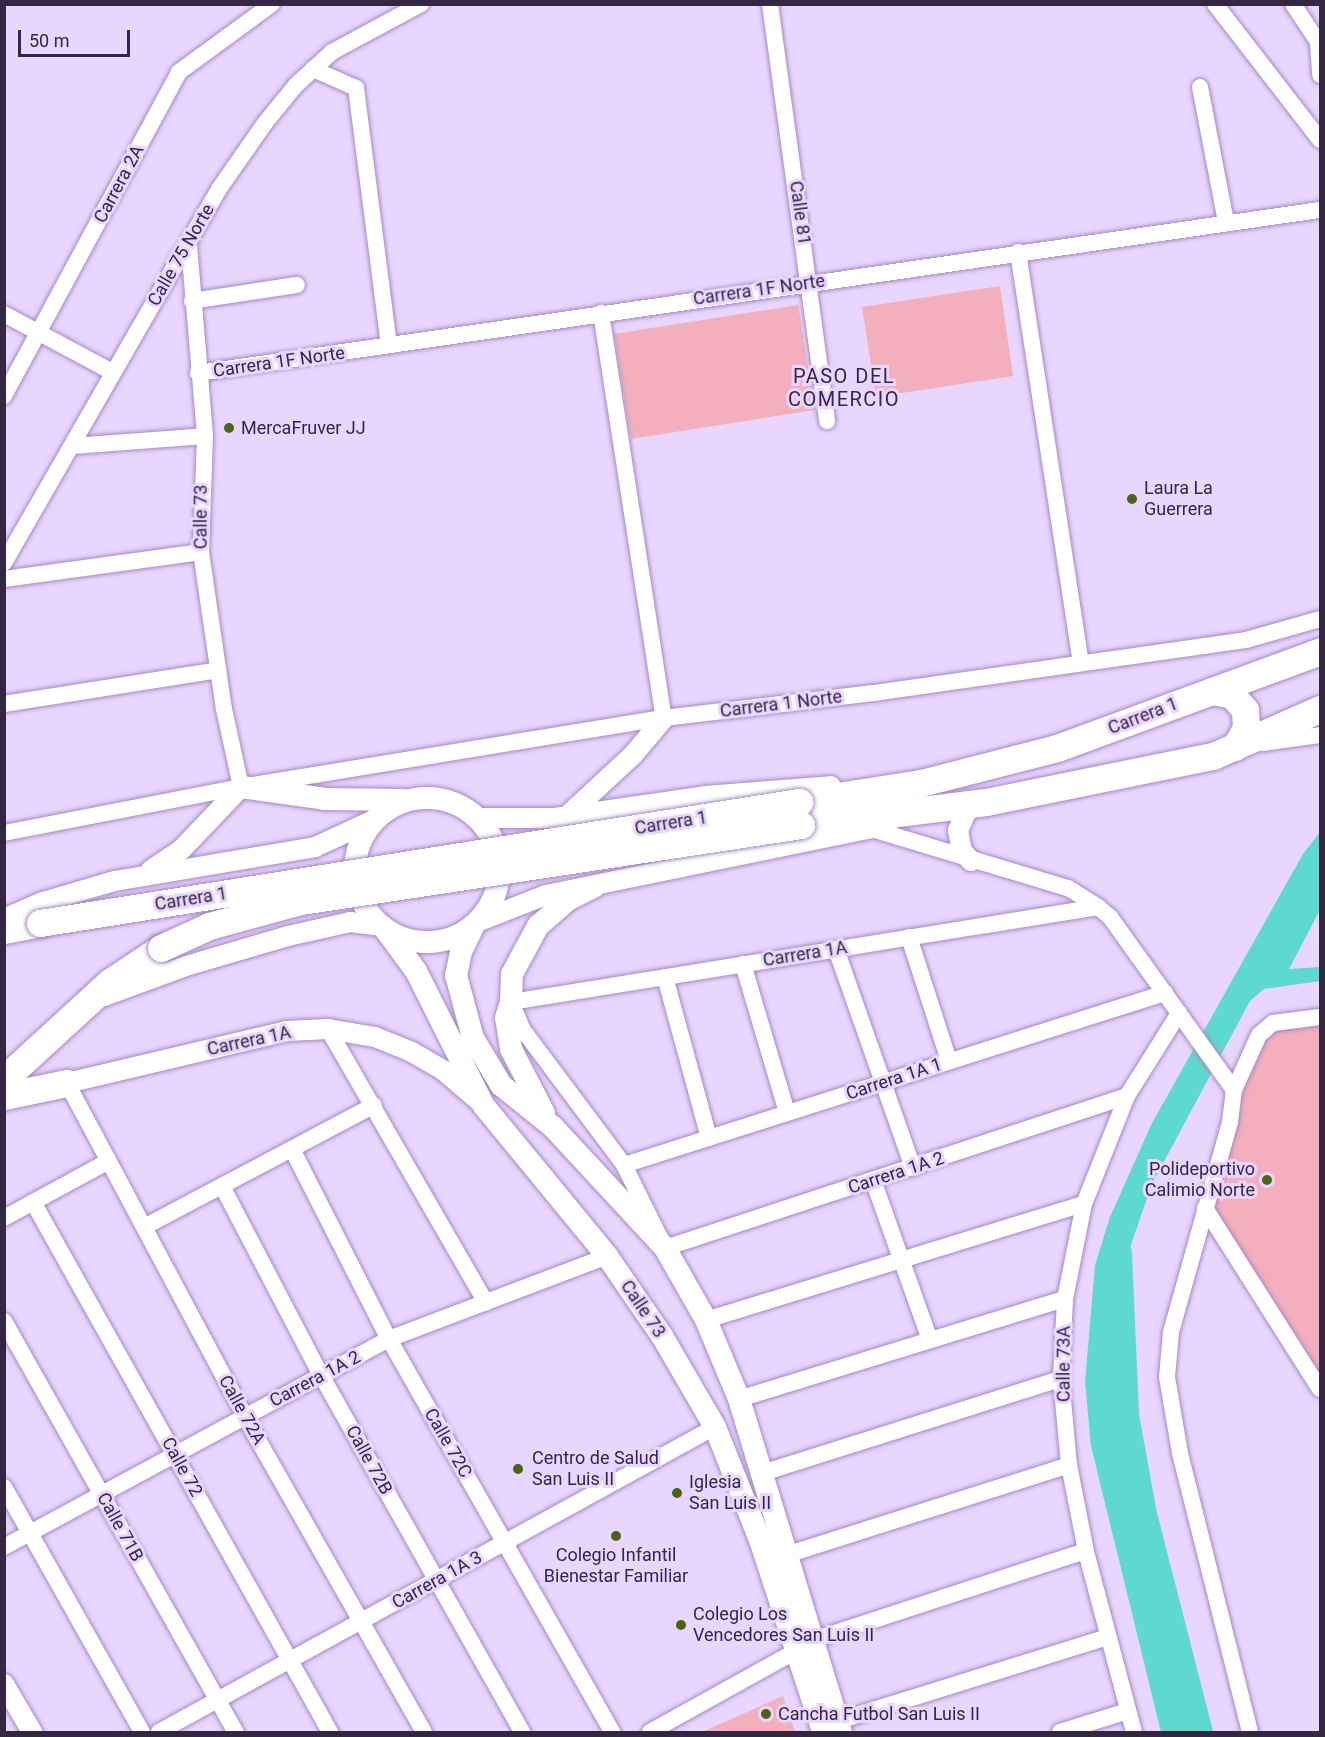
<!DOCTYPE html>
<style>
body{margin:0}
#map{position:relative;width:1325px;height:1737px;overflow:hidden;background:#e9d6fe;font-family:Roboto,sans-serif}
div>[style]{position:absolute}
.green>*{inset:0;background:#f4afbc}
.water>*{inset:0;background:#5ed9ce}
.river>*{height:27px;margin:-13.5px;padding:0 13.5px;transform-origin:13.5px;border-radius:13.5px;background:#5ed9ce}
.roads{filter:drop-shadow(0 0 2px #a788c7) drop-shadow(0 0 2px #a788c7)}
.minor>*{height:16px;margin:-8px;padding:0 8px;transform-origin:8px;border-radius:8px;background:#fff}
.tertiary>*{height:20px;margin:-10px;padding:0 10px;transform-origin:10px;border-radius:10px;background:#fff}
.secondary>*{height:22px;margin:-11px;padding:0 11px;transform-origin:11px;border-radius:11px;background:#fff}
.secondary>.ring{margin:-11px;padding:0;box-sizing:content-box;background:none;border:22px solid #fff;border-radius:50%}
.trunk>*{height:27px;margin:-13.5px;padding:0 13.5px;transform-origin:13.5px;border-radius:13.5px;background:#fff}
.bridges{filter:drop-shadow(0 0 2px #a788c7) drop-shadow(0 0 2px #a788c7)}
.trunk-bridge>*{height:27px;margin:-13.5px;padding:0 13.5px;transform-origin:13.5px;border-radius:13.5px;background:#fff}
.dots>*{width:16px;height:16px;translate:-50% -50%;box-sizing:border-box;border:3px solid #e9d6fe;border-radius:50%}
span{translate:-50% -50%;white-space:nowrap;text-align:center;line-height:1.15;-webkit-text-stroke:6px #e9d6fe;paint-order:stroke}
.street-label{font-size:18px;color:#342741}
.poi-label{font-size:18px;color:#342741}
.left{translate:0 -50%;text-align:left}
.right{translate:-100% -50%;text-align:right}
.neighbourhood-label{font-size:20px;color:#342741;letter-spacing:1.5px}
.frame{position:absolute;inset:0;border:6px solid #342741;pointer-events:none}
.scale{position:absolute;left:18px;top:30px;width:112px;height:27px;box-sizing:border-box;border:3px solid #342741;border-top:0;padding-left:8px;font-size:18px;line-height:21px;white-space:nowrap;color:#342741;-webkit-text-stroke:4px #e9d6fe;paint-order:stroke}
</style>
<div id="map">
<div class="green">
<div style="clip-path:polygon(1000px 286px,1013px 376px,876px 397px,862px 307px)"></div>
<div style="clip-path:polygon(798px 305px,815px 410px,631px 439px,614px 334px)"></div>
<div style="clip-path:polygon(1320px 1017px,1320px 1389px,1205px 1208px,1259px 1035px)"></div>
<div style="clip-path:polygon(783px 1696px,795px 1732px,702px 1732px)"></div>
</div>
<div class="water">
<div style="clip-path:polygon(1320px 832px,1320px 910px,1289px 969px,1320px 967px,1320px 981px,1264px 989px,1250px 1001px,1152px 1184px,1122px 1271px,1111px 1382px,1118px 1441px,1189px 1732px,1161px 1732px,1091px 1446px,1085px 1382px,1095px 1265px,1110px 1217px,1152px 1123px,1303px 854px)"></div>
</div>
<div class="river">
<div style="left:1118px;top:1253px;width:162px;rotate:87.5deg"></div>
<div style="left:1125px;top:1415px;width:101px;rotate:79.7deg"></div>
<div style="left:1143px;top:1514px;width:225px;rotate:75.6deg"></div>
</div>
<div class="roads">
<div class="minor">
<div style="left:770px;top:4px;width:421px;rotate:82.2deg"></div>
<div style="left:1215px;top:4px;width:172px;rotate:52.3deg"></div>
<div style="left:1293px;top:4px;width:49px;rotate:56.6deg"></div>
<div style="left:1318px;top:43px;width:32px;rotate:86deg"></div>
<div style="left:313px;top:69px;width:47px;rotate:23.8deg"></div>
<div style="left:356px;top:88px;width:259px;rotate:82.7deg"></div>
<div style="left:1200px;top:87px;width:137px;rotate:79.1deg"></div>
<div style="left:189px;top:245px;width:192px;rotate:85.2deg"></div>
<div style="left:205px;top:436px;width:116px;rotate:92deg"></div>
<div style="left:201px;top:552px;width:159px;rotate:81.7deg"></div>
<div style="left:224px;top:709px;width:80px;rotate:77.7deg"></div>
<div style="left:1018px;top:252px;width:415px;rotate:81.3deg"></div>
<div style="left:192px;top:301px;width:106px;rotate:-8.7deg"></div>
<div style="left:601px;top:313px;width:410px;rotate:81.2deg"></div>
<div style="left:4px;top:314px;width:123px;rotate:28.2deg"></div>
<div style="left:198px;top:373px;width:1134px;rotate:-8.27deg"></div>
<div style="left:4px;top:396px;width:368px;rotate:-61.6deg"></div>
<div style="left:179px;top:72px;width:115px;rotate:-36.2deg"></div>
<div style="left:73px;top:446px;width:132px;rotate:-4.3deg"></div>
<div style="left:4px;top:563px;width:431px;rotate:-60.1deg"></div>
<div style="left:219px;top:189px;width:80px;rotate:-55.1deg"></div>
<div style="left:265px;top:123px;width:49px;rotate:-50.8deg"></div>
<div style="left:296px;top:85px;width:49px;rotate:-42.5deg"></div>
<div style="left:332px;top:52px;width:101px;rotate:-28.3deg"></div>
<div style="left:4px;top:579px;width:199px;rotate:-7.8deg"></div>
<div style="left:4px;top:704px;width:217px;rotate:-9deg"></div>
<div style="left:1263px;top:743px;width:58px;rotate:-8deg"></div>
<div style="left:872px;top:829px;width:205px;rotate:16.8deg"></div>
<div style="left:1068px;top:888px;width:36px;rotate:32deg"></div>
<div style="left:1098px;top:907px;width:16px;rotate:40deg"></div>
<div style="left:1110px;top:917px;width:213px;rotate:54.4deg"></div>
<div style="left:4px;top:833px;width:241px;rotate:-11deg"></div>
<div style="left:241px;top:787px;width:429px;rotate:-9.3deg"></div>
<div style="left:664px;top:718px;width:211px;rotate:-6.8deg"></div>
<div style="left:874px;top:693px;width:376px;rotate:-8.1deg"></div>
<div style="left:1246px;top:640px;width:77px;rotate:-15.8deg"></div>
<div style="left:1098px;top:907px;width:595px;rotate:170.81deg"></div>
<div style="left:511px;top:1002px;width:30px;rotate:67deg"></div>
<div style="left:523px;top:1030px;width:169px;rotate:53.2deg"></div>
<div style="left:624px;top:1165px;width:93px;rotate:63.7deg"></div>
<div style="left:665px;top:1248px;width:486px;rotate:-18.2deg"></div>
<div style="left:909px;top:937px;width:130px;rotate:72.1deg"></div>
<div style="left:836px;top:949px;width:232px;rotate:70.6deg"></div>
<div style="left:743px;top:964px;width:155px;rotate:73.5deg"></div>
<div style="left:665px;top:977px;width:167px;rotate:74.7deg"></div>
<div style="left:328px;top:1029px;width:316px;rotate:60deg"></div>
<div style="left:67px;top:1083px;width:378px;rotate:61.9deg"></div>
<div style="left:245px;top:1417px;width:362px;rotate:60.4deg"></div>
<div style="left:292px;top:1149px;width:213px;rotate:63deg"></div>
<div style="left:389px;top:1339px;width:452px;rotate:60.4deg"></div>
<div style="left:624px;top:1165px;width:568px;rotate:-17.64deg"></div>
<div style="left:873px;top:1180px;width:170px;rotate:70.4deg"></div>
<div style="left:222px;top:1186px;width:213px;rotate:62.4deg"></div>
<div style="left:321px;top:1375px;width:410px;rotate:60.6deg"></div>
<div style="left:33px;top:1202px;width:608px;rotate:60.73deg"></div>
<div style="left:1205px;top:1208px;width:214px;rotate:57.6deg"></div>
<div style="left:4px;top:1218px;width:119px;rotate:-28.5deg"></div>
<div style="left:144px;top:1227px;width:260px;rotate:-27.9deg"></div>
<div style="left:706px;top:1320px;width:395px;rotate:-17.1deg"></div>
<div style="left:4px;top:1321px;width:472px;rotate:60.6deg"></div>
<div style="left:739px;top:1399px;width:341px;rotate:-17.1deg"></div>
<div style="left:759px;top:1474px;width:317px;rotate:-17.5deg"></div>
<div style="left:4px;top:1487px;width:281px;rotate:60.6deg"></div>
<div style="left:4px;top:1547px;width:438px;rotate:-28.4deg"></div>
<div style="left:389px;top:1339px;width:233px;rotate:-20.8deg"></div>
<div style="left:786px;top:1555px;width:297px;rotate:-17.6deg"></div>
<div style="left:813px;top:1640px;width:287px;rotate:-18.1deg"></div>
<div style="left:838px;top:1721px;width:283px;rotate:-17.3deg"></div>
<div style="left:159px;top:1732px;width:634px;rotate:-28.75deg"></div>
<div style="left:650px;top:1732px;width:169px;rotate:-29deg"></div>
<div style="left:1060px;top:1732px;width:71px;rotate:-17.2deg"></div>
<div style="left:1134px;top:1732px;width:187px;rotate:-104.9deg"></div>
<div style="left:1086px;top:1551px;width:88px;rotate:-101.2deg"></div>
<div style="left:1069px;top:1465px;width:86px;rotate:-95.3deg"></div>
<div style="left:1061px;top:1379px;width:80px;rotate:-87.1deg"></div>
<div style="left:1065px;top:1299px;width:97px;rotate:-78.7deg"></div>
<div style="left:1084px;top:1204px;width:116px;rotate:-68.3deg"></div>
<div style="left:1127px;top:1096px;width:98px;rotate:-57.9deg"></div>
<div style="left:1250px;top:1732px;width:288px;rotate:-104.1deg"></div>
<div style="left:1180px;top:1453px;width:77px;rotate:-99.7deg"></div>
<div style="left:1167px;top:1377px;width:45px;rotate:-84.9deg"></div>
<div style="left:1171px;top:1332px;width:218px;rotate:-74.3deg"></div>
<div style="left:1230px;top:1122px;width:32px;rotate:-83deg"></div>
<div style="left:1234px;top:1090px;width:60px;rotate:-65.6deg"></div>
<div style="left:1259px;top:1035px;width:18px;rotate:-41deg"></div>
<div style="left:1273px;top:1023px;width:47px;rotate:-7.3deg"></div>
</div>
<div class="tertiary">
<div style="left:566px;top:817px;width:91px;rotate:-42.8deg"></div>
<div style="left:633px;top:755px;width:48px;rotate:-50deg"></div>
<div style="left:478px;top:818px;width:77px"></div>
<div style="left:555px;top:818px;width:152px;rotate:-8.3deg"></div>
<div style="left:705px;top:796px;width:126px;rotate:-4.5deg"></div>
<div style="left:971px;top:861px;width:13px;rotate:-132deg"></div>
<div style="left:962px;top:851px;width:21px;rotate:-101deg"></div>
<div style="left:958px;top:830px;width:21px;rotate:-65deg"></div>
<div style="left:967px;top:811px;width:15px;rotate:-32deg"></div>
<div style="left:151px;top:870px;width:37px;rotate:-34deg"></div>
<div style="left:182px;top:849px;width:86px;rotate:-46.4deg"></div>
<div style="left:4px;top:919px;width:43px;rotate:-23.6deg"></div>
<div style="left:43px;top:902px;width:75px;rotate:-16.3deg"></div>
<div style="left:115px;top:881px;width:203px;rotate:-9.6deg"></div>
<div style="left:315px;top:847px;width:65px;rotate:-24.6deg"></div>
<div style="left:477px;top:922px;width:74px;rotate:-21.4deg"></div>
<div style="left:546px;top:895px;width:348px;rotate:-11.6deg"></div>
<div style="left:104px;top:996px;width:87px;rotate:-20.1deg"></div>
<div style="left:186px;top:966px;width:106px;rotate:-16.4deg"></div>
<div style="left:288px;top:936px;width:64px;rotate:-12.7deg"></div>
<div style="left:350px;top:922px;width:31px;rotate:7deg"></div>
<div style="left:67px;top:1083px;width:226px;rotate:-13.3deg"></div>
<div style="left:287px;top:1031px;width:41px;rotate:-2.8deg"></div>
<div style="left:328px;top:1029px;width:48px;rotate:9.7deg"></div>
<div style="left:375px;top:1037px;width:38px;rotate:22deg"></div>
<div style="left:410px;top:1051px;width:39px;rotate:30deg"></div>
<div style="left:444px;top:1071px;width:46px;rotate:40.6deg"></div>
<div style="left:4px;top:1684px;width:56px;rotate:59.7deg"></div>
</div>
<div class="secondary">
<div style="left:241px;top:787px;width:85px;rotate:8.1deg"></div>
<div style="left:325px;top:799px;width:78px;rotate:0.7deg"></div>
<div class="ring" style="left:355px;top:798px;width:122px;height:122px"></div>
<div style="left:474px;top:925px;width:30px;rotate:116deg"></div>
<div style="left:461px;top:952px;width:24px;rotate:102deg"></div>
<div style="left:456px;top:975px;width:65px;rotate:74.9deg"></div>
<div style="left:473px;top:1038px;width:55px;rotate:59.2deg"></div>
<div style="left:501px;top:1085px;width:67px;rotate:38.9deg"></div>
<div style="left:553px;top:1127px;width:165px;rotate:47.2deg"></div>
<div style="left:665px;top:1248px;width:83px;rotate:60.3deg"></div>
<div style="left:706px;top:1320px;width:86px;rotate:67.3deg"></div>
<div style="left:739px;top:1399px;width:348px;rotate:73deg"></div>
<div style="left:385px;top:929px;width:52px;rotate:53.6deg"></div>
<div style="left:416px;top:971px;width:151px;rotate:63.3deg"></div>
<div style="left:484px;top:1106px;width:194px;rotate:50.6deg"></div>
<div style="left:607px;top:1256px;width:97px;rotate:55.5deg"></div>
<div style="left:662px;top:1336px;width:105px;rotate:59.8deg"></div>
<div style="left:715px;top:1427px;width:122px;rotate:68.3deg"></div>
<div style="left:760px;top:1540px;width:202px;rotate:71.8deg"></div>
<div style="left:544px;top:1113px;width:72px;rotate:-117.3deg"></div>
<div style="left:511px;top:1049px;width:31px;rotate:-99deg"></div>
<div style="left:506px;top:1018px;width:17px;rotate:-73deg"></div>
<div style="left:511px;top:1002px;width:28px;rotate:-88deg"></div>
<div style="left:512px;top:974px;width:55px;rotate:-61.6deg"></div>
<div style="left:538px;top:926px;width:41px;rotate:-41.1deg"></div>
<div style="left:569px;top:899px;width:28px;rotate:-26deg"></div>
</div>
<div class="trunk">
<div style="left:1212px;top:691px;width:20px;rotate:11deg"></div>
<div style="left:1232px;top:695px;width:20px;rotate:49deg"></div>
<div style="left:1245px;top:710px;width:18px;rotate:87deg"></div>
<div style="left:1246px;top:728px;width:22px;rotate:120deg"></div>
<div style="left:799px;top:802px;width:123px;rotate:-8.9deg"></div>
<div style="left:921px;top:783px;width:140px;rotate:-14.4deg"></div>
<div style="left:1057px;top:748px;width:280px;rotate:-20.2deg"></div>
<div style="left:801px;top:825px;width:186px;rotate:-7.1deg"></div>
<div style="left:986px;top:802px;width:232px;rotate:-11.5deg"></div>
<div style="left:1213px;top:756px;width:117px;rotate:-23.7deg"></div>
<div style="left:4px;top:930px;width:37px;rotate:-11deg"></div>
<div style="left:4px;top:1079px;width:144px;rotate:-42.5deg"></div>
<div style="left:110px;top:982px;width:61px;rotate:-33.7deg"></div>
<div style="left:4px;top:1096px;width:64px;rotate:-11.7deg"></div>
</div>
</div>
<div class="bridges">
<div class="trunk-bridge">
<div style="left:40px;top:923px;width:769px;rotate:-9.06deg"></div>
<div style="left:161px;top:948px;width:53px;rotate:-24.6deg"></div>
<div style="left:209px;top:926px;width:95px;rotate:-15.2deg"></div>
<div style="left:301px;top:901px;width:506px;rotate:-8.64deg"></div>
</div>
</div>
<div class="dots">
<div style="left:229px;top:428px;background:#4a6415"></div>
<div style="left:1132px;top:499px;background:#4a6415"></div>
<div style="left:1267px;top:1180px;background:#4a6415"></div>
<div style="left:518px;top:1469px;background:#4a6415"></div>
<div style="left:677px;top:1493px;background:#4a6415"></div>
<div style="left:616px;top:1536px;background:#4a6415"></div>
<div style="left:681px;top:1625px;background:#4a6415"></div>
<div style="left:766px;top:1714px;background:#4a6415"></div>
</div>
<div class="street-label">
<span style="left:119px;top:184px;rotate:-62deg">Carrera 2A</span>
<span style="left:800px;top:213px;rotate:82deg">Calle 81</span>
<span style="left:181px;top:255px;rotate:-60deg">Calle 75 Norte</span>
<span style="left:759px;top:290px;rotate:-8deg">Carrera 1F Norte</span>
<span style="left:279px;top:362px;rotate:-8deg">Carrera 1F Norte</span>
<span style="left:201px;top:517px;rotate:-90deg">Calle 73</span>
<span style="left:781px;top:704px;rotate:-7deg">Carrera 1 Norte</span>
<span style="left:1143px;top:716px;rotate:-21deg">Carrera 1</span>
<span style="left:671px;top:823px;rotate:-9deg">Carrera 1</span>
<span style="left:191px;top:899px;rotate:-9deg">Carrera 1</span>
<span style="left:805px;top:954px;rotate:-9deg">Carrera 1A</span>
<span style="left:249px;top:1041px;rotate:-12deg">Carrera 1A</span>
<span style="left:894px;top:1079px;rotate:-18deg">Carrera 1A 1</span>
<span style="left:896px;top:1173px;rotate:-18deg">Carrera 1A 2</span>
<span style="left:643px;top:1309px;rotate:56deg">Calle 73</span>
<span style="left:1064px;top:1364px;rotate:-90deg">Calle 73A</span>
<span style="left:315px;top:1379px;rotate:-28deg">Carrera 1A 2</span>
<span style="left:242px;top:1410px;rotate:61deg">Calle 72A</span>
<span style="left:448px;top:1443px;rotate:60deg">Calle 72C</span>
<span style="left:369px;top:1460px;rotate:61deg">Calle 72B</span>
<span style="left:182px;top:1467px;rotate:61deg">Calle 72</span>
<span style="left:120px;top:1527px;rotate:61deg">Calle 71B</span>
<span style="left:437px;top:1580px;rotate:-29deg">Carrera 1A 3</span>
</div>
<div class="poi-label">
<span class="left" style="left:241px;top:428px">MercaFruver JJ</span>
<span class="left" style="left:1144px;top:499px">Laura La<br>Guerrera</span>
<span class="right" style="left:1255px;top:1180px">Polideportivo<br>Calimio Norte</span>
<span class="left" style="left:532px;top:1469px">Centro de Salud<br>San Luis II</span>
<span class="left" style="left:689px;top:1493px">Iglesia<br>San Luis II</span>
<span style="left:616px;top:1566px">Colegio Infantil<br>Bienestar Familiar</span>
<span class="left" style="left:693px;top:1625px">Colegio Los<br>Vencedores San Luis II</span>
<span class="left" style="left:778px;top:1714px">Cancha Futbol San Luis II</span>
</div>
<div class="neighbourhood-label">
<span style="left:844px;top:388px">PASO DEL<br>COMERCIO</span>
</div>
<div class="frame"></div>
<div class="scale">50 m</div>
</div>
